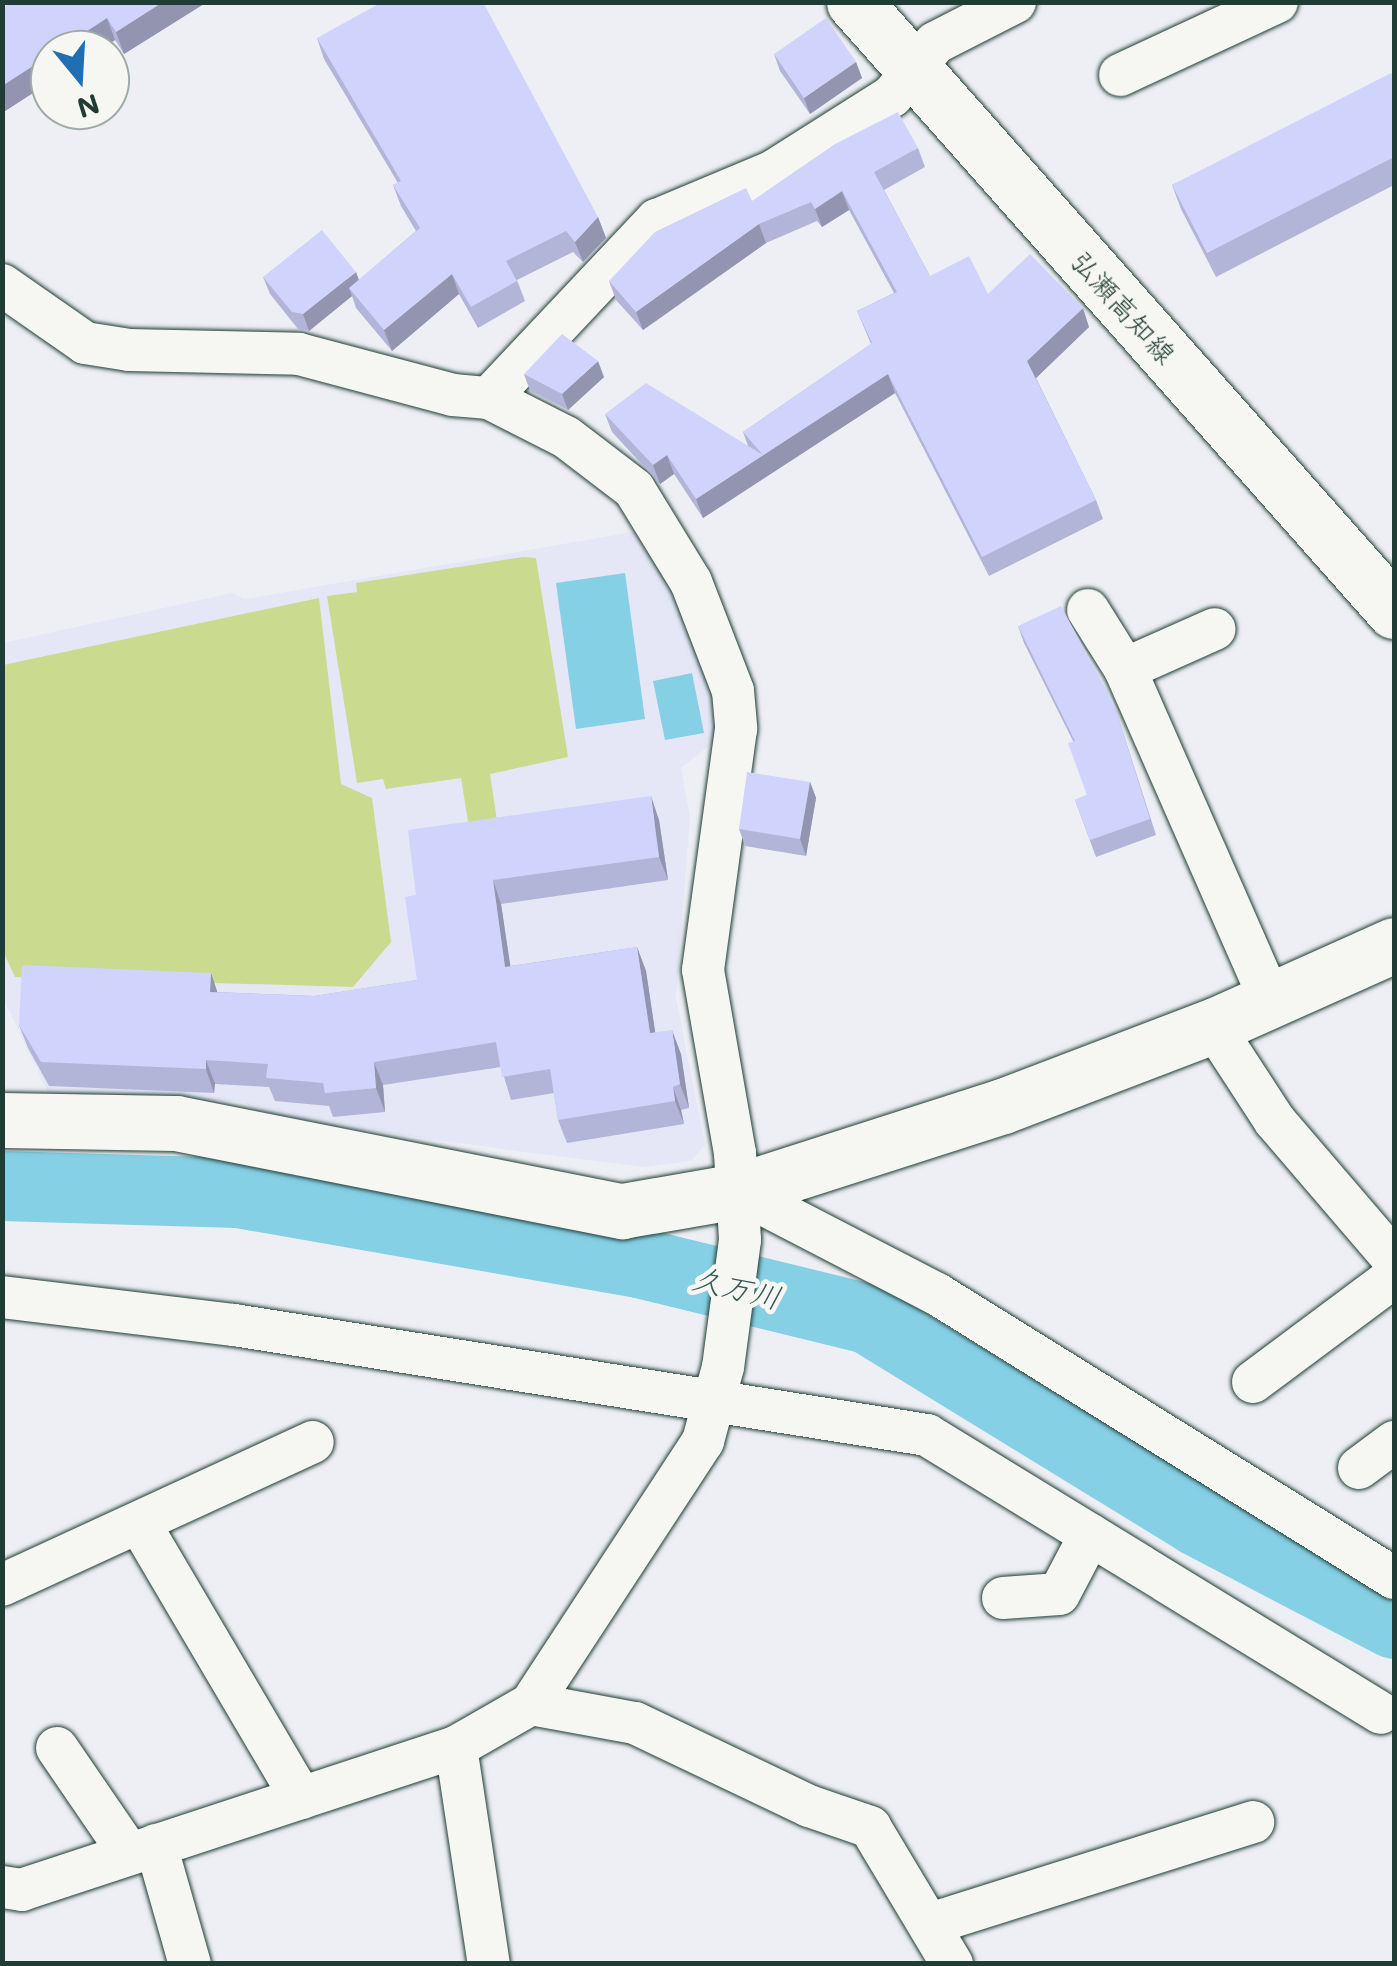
<!DOCTYPE html>
<meta charset="utf-8">
<style>
body{margin:0}
#map{position:relative;width:1397px;height:1966px;overflow:hidden;background:#eeeff4;font-family:Mali,"Klee One",sans-serif}
div>[style]{position:absolute}
.built>*{inset:0;background:#e5e7f6}
.green>*{inset:0;background:#cadb8f}
.water>*{inset:0;background:#86d0e6}
.river>*{height:70px;margin:-35px;padding:0 35px;transform-origin:35px;border-radius:35px;background:#86d0e6}
.roads{filter:drop-shadow(0 0 2px #1f3d34) drop-shadow(0 0 2px #1f3d34)}
.minor>*{height:42px;margin:-21px;padding:0 21px;transform-origin:21px;border-radius:21px;background:#f6f6f2}
.tertiary>*{height:55px;margin:-27.5px;padding:0 27.5px;transform-origin:27.5px;border-radius:27.5px;background:#f6f6f2}
.secondary>*{height:55px;margin:-27.5px;padding:0 27.5px;transform-origin:27.5px;border-radius:27.5px;background:#f6f6f2}
.wall>*{inset:0;background:#b3b5d8}
.shaded-wall>*{inset:0;background:#9294b0}
.building>*{inset:0;background:#d0d3fb}
span{translate:-50% -50%;white-space:nowrap;text-align:center;line-height:1.15;-webkit-text-stroke:9px #f6f6f2;paint-order:stroke}
.street-label{font-size:28px;color:#1f3d34}
.water-label{font-size:30px;color:#345a58;font-style:italic}
.frame{position:absolute;inset:0;border:5px solid #1f3d34;pointer-events:none}
.north{position:absolute;left:30px;top:30px;width:100px;height:100px;box-sizing:border-box;background:#f6f6f2;border:2px solid #a0aca6;border-radius:50%;rotate:162deg;font-size:28px;font-weight:700;line-height:40px;text-align:center;color:#1f3d34}
.north::after{content:'';display:block;margin:auto;width:35px;height:45px;background:#1f6fb2;clip-path:polygon(50% 0,100% 100%,50% 72%,0 100%)}
</style>
<div id="map">
<div class="built">
<div style="clip-path:polygon(650px 529px,719px 693px,718px 739px,681px 768px,690px 817px,676px 998px,705px 1145px,691px 1161px,644px 1167px,525px 1152px,262px 1116px,244px 1102px,48px 1092px,3px 998px,3px 643px,232px 593px,245px 599px)"></div>
</div>
<div class="green">
<div style="clip-path:polygon(523px 557px,536px 558px,568px 757px,490px 774px,500px 841px,472px 846px,461px 778px,386px 789px,383px 779px,357px 783px,327px 596px,357px 592px,356px 583px)"></div>
<div style="clip-path:polygon(319px 598px,341px 784px,372px 798px,391px 942px,353px 987px,15px 977px,3px 951px,3px 665px)"></div>
</div>
<div class="water">
<div style="clip-path:polygon(625px 573px,645px 719px,576px 729px,556px 583px)"></div>
<div style="clip-path:polygon(692px 673px,704px 733px,665px 740px,653px 681px)"></div>
</div>
<div class="river">
<div style="left:2px;top:1186px;width:236px;rotate:1.7deg"></div>
<div style="left:238px;top:1193px;width:407px;rotate:9.9deg"></div>
<div style="left:639px;top:1263px;width:236px;rotate:13.7deg"></div>
<div style="left:868px;top:1319px;width:386px;rotate:31.5deg"></div>
<div style="left:1197px;top:1521px;width:222px;rotate:27.6deg"></div>
</div>
<div class="roads">
<div class="minor">
<div style="left:1120px;top:75px;width:173px;rotate:-24.9deg"></div>
<div style="left:2px;top:285px;width:101px;rotate:34.9deg"></div>
<div style="left:85px;top:343px;width:45px;rotate:9deg"></div>
<div style="left:129px;top:350px;width:170px;rotate:1.3deg"></div>
<div style="left:299px;top:354px;width:159px;rotate:14.9deg"></div>
<div style="left:453px;top:395px;width:36px;rotate:5deg"></div>
<div style="left:489px;top:398px;width:86px;rotate:26.9deg"></div>
<div style="left:566px;top:437px;width:86px;rotate:37.4deg"></div>
<div style="left:634px;top:489px;width:109px;rotate:58.5deg"></div>
<div style="left:691px;top:582px;width:117px;rotate:68.9deg"></div>
<div style="left:733px;top:691px;width:38px;rotate:85deg"></div>
<div style="left:736px;top:729px;width:243px;rotate:97.8deg"></div>
<div style="left:703px;top:970px;width:186px;rotate:80.1deg"></div>
<div style="left:735px;top:1153px;width:87px;rotate:86.7deg"></div>
<div style="left:740px;top:1240px;width:128px;rotate:97.6deg"></div>
<div style="left:723px;top:1367px;width:77px;rotate:105.1deg"></div>
<div style="left:703px;top:1441px;width:314px;rotate:123.2deg"></div>
<div style="left:531px;top:1704px;width:86px;rotate:150.2deg"></div>
<div style="left:456px;top:1747px;width:457px;rotate:161.8deg"></div>
<div style="left:22px;top:1890px;width:20px;rotate:-171deg"></div>
<div style="left:489px;top:398px;width:245px;rotate:-46.7deg"></div>
<div style="left:657px;top:220px;width:125px;rotate:-22.7deg"></div>
<div style="left:772px;top:172px;width:142px;rotate:-32.3deg"></div>
<div style="left:892px;top:96px;width:68px;rotate:-50.9deg"></div>
<div style="left:935px;top:43px;width:90px;rotate:-27.1deg"></div>
<div style="left:1088px;top:610px;width:70px;rotate:57.9deg"></div>
<div style="left:1125px;top:669px;width:361px;rotate:66.3deg"></div>
<div style="left:1125px;top:669px;width:98px;rotate:-24deg"></div>
<div style="left:1213px;top:1026px;width:113px;rotate:56.9deg"></div>
<div style="left:1275px;top:1121px;width:183px;rotate:49.4deg"></div>
<div style="left:738px;top:1191px;width:224px;rotate:27.4deg"></div>
<div style="left:937px;top:1294px;width:538px;rotate:31.86deg"></div>
<div style="left:2px;top:1297px;width:234px;rotate:6.9deg"></div>
<div style="left:234px;top:1325px;width:702px;rotate:9.02deg"></div>
<div style="left:927px;top:1435px;width:532px;rotate:31.48deg"></div>
<div style="left:1253px;top:1382px;width:176px;rotate:-36.7deg"></div>
<div style="left:1359px;top:1468px;width:44px;rotate:-36.6deg"></div>
<div style="left:141px;top:1526px;width:316px;rotate:59.5deg"></div>
<div style="left:2px;top:1585px;width:342px;rotate:-24.7deg"></div>
<div style="left:1003px;top:1598px;width:56px;rotate:-4.1deg"></div>
<div style="left:1059px;top:1594px;width:67px;rotate:-62.3deg"></div>
<div style="left:531px;top:1704px;width:106px;rotate:10.4deg"></div>
<div style="left:635px;top:1723px;width:193px;rotate:25.5deg"></div>
<div style="left:809px;top:1806px;width:65px;rotate:19deg"></div>
<div style="left:870px;top:1827px;width:160px;rotate:59.1deg"></div>
<div style="left:456px;top:1747px;width:219px;rotate:81.4deg"></div>
<div style="left:57px;top:1748px;width:127px;rotate:55.6deg"></div>
<div style="left:156px;top:1845px;width:124px;rotate:74.1deg"></div>
<div style="left:930px;top:1924px;width:339px;rotate:-17.5deg"></div>
</div>
<div class="tertiary">
<div style="left:2px;top:1120px;width:174px;rotate:1deg"></div>
<div style="left:176px;top:1123px;width:455px;rotate:11.2deg"></div>
<div style="left:622px;top:1211px;width:118px;rotate:-9.8deg"></div>
<div style="left:738px;top:1191px;width:278px;rotate:-17.8deg"></div>
<div style="left:1003px;top:1106px;width:225px;rotate:-20.9deg"></div>
<div style="left:1213px;top:1026px;width:198px;rotate:-24.1deg"></div>
</div>
<div class="secondary">
<div style="left:854px;top:2px;width:814px;rotate:48.44deg"></div>
</div>
</div>
<div class="wall">
<div style="clip-path:polygon(12px 2px,207px 2px,124px 54px,115px 40px,100px 50px,50px 50px,50px 82px,2px 113px,2px 9px)"></div>
<div style="clip-path:polygon(317px 38px,598px 217px,606px 238px,583px 262px,573px 252px,517px 280px,525px 301px,478px 328px,459px 294px,392px 351px,356px 308px,352px 296px,309px 331px,298px 329px,270px 294px,263px 277px,359px 280px,416px 231px,401px 206px,393px 185px,398px 183px,324px 59px)"></div>
<div style="clip-path:polygon(774px 54px,856px 62px,862px 78px,810px 114px,780px 71px)"></div>
<div style="clip-path:polygon(1394px 79px,1394px 185px,1216px 277px,1181px 209px,1172px 185px)"></div>
<div style="clip-path:polygon(918px 148px,925px 167px,884px 190px,930px 276px,1089px 327px,1036px 378px,1096px 500px,1103px 519px,989px 576px,895px 393px,703px 518px,674px 474px,660px 484px,612px 432px,605px 414px,748px 446px,743px 432px,871px 344px,857px 311px,894px 293px,849px 210px,822px 227px,817px 221px,766px 243px,643px 330px,616px 300px,609px 281px,752px 201px)"></div>
<div style="clip-path:polygon(524px 374px,604px 377px,568px 410px,530px 391px)"></div>
<div style="clip-path:polygon(1018px 626px,1114px 704px,1156px 835px,1096px 857px,1075px 800px,1087px 795px,1073px 741px,1024px 643px)"></div>
<div style="clip-path:polygon(810px 782px,816px 798px,806px 856px,745px 846px,739px 829px)"></div>
<div style="clip-path:polygon(659px 820px,668px 880px,501px 904px,510px 966px,637px 947px,646px 971px,655px 1033px,681px 1054px,689px 1108px,681px 1110px,684px 1124px,567px 1143px,558px 1120px,554px 1093px,511px 1100px,501px 1067px,383px 1085px,385px 1112px,333px 1117px,329px 1106px,275px 1101px,269px 1087px,215px 1084px,214px 1093px,49px 1086px,28px 1048px,19px 1025px,211px 973px,217px 992px,314px 996px,417px 980px,416px 895px)"></div>
</div>
<div class="shaded-wall">
<div style="clip-path:polygon(163px 2px,207px 2px,124px 54px,116px 32px)"></div>
<div style="clip-path:polygon(107px 18px,115px 40px,100px 50px,58px 50px)"></div>
<div style="clip-path:polygon(50px 55px,50px 82px,2px 113px,2px 86px)"></div>
<div style="clip-path:polygon(856px 62px,862px 78px,810px 114px,804px 98px)"></div>
<div style="clip-path:polygon(842px 191px,849px 210px,822px 227px,815px 209px)"></div>
<div style="clip-path:polygon(598px 217px,606px 238px,583px 262px,575px 242px)"></div>
<div style="clip-path:polygon(759px 224px,766px 243px,643px 330px,636px 312px)"></div>
<div style="clip-path:polygon(356px 272px,362px 288px,349px 288px,352px 296px,309px 331px,303px 314px)"></div>
<div style="clip-path:polygon(452px 274px,459px 294px,392px 351px,384px 330px)"></div>
<div style="clip-path:polygon(1083px 308px,1089px 327px,1034px 380px,1027px 361px)"></div>
<div style="clip-path:polygon(598px 361px,604px 377px,568px 410px,562px 394px)"></div>
<div style="clip-path:polygon(888px 374px,895px 393px,703px 518px,696px 499px)"></div>
<div style="clip-path:polygon(667px 455px,674px 474px,660px 484px,653px 465px)"></div>
<div style="clip-path:polygon(810px 782px,816px 798px,806px 856px,800px 839px)"></div>
<div style="clip-path:polygon(651px 796px,659px 820px,668px 880px,659px 857px)"></div>
<div style="clip-path:polygon(493px 880px,501px 904px,514px 990px,505px 967px)"></div>
<div style="clip-path:polygon(637px 947px,646px 971px,659px 1057px,650px 1033px)"></div>
<div style="clip-path:polygon(211px 973px,219px 997px,210px 992px)"></div>
<div style="clip-path:polygon(672px 1030px,681px 1054px,689px 1108px,680px 1084px)"></div>
<div style="clip-path:polygon(206px 1060px,215px 1084px,214px 1093px,206px 1069px)"></div>
<div style="clip-path:polygon(374px 1062px,383px 1085px,385px 1112px,376px 1088px)"></div>
<div style="clip-path:polygon(673px 1087px,681px 1110px,684px 1124px,675px 1101px)"></div>
</div>
<div class="building">
<div style="clip-path:polygon(12px 2px,163px 2px,116px 32px,107px 18px,58px 50px,50px 50px,50px 55px,2px 86px,2px 9px)"></div>
<div style="clip-path:polygon(382px 2px,483px 2px,598px 217px,575px 242px,566px 231px,506px 261px,517px 281px,471px 307px,452px 274px,384px 330px,349px 288px,420px 228px,393px 185px,401px 181px,317px 38px)"></div>
<div style="clip-path:polygon(826px 18px,856px 62px,804px 98px,774px 54px)"></div>
<div style="clip-path:polygon(1391px 73px,1394px 79px,1394px 157px,1207px 253px,1172px 185px)"></div>
<div style="clip-path:polygon(898px 112px,918px 148px,874px 172px,930px 276px,969px 256px,988px 294px,1030px 254px,1083px 308px,1027px 361px,1096px 500px,982px 557px,888px 374px,696px 499px,667px 455px,653px 465px,605px 414px,646px 383px,763px 455px,743px 432px,872px 343px,857px 311px,897px 292px,842px 191px,815px 209px,811px 202px,759px 224px,636px 312px,609px 281px,655px 232px,746px 188px,752px 201px,835px 144px)"></div>
<div style="clip-path:polygon(322px 230px,356px 272px,303px 314px,292px 312px,263px 277px)"></div>
<div style="clip-path:polygon(562px 334px,598px 361px,562px 394px,524px 374px)"></div>
<div style="clip-path:polygon(1061px 606px,1114px 704px,1150px 819px,1090px 840px,1075px 800px,1087px 795px,1068px 743px,1075px 741px,1018px 626px)"></div>
<div style="clip-path:polygon(747px 772px,810px 782px,800px 839px,739px 829px)"></div>
<div style="clip-path:polygon(651px 796px,659px 857px,493px 880px,505px 967px,637px 947px,650px 1033px,672px 1030px,680px 1084px,673px 1087px,675px 1101px,558px 1120px,550px 1069px,502px 1077px,496px 1042px,374px 1062px,376px 1088px,325px 1093px,323px 1083px,266px 1078px,268px 1064px,206px 1060px,206px 1069px,41px 1062px,19px 1025px,22px 965px,211px 973px,210px 992px,314px 996px,417px 980px,405px 897px,416px 895px,408px 830px)"></div>
</div>
<div class="street-label">
<span style="left:1124px;top:307px;rotate:48deg">弘瀬高知線</span>
</div>
<div class="water-label">
<span style="left:737px;top:1287px;rotate:14deg">久万川</span>
</div>
<div class="frame"></div>
<div class="north">N</div>
</div>
